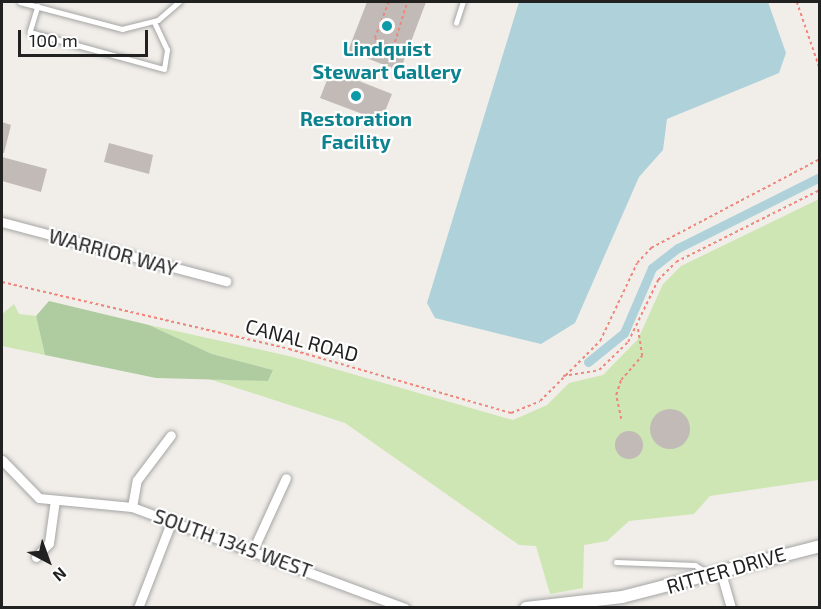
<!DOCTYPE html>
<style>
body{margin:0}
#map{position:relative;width:821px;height:609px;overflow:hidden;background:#f1eee9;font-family:"Exo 2",sans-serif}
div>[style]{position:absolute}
.grass>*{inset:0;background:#cde6b4}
.forest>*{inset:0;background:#afcca1}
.water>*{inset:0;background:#aed1da}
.canal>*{height:9px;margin:-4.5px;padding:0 4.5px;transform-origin:4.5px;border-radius:4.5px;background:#aed1da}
.building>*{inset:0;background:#c1bab6}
.round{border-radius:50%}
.path>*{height:1.5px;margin-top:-0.75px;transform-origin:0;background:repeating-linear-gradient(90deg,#ef867c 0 3px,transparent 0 6px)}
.roads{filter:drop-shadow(0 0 2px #a5a5a5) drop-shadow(0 0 2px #a5a5a5)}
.service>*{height:4.5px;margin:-2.25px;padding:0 2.25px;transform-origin:2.25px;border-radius:2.25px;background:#fff}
.minor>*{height:9px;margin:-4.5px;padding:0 4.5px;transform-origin:4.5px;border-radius:4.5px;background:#fff}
.tertiary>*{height:12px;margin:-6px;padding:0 6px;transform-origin:6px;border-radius:6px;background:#fff}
.dots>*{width:16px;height:16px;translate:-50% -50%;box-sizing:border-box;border:3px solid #fff;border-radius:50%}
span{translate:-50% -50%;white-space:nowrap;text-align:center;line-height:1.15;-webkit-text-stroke:4.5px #fff;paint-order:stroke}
.culture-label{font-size:20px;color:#0d838f;font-weight:700}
.street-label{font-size:20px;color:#212121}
.frame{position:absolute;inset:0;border:3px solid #212121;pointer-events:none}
.north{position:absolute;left:18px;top:531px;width:60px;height:60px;-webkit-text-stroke:4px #fff;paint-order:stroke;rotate:139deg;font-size:16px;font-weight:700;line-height:24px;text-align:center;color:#212121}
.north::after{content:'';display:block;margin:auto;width:21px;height:27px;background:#212121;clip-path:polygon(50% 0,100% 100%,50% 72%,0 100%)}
.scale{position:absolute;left:18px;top:30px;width:130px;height:27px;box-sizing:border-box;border:3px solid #212121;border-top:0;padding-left:8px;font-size:18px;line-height:21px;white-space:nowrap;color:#212121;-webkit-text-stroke:4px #fff;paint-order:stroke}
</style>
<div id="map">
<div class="grass">
<div style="clip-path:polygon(819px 199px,819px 480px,710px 496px,694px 514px,629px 521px,607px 541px,584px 545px,583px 588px,550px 594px,536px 546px,519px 545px,345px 423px,209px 379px,268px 381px,273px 370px,212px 354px,149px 325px,293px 357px,513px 420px,547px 405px,569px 383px,603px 375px,638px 339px,663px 284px,681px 266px)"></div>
<div style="clip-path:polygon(14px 304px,19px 314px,36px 316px,45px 355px,2px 346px,2px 314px)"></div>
</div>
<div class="forest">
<div style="clip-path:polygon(49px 301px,149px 325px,212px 354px,273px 370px,268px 381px,156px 378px,45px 355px,36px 316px)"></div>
</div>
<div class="water">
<div style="clip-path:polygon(519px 2px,768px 2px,786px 53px,779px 73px,667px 119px,663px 150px,639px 177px,575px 323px,541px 344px,435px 318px,427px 303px)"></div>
</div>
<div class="canal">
<div style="left:588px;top:362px;width:46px;rotate:-38.9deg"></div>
<div style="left:624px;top:333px;width:71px;rotate:-66.7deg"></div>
<div style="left:652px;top:268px;width:33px;rotate:-38deg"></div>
<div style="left:678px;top:248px;width:159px;rotate:-26.6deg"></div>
</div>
<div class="building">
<div style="clip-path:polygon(367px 2px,426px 2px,400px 71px,348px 51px)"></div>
<div style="clip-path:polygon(331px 70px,392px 94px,381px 121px,320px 98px)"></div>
<div style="clip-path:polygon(2px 122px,11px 125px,4px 153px,2px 153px)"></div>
<div style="clip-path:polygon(109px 143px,153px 155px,149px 174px,104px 162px)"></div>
<div style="clip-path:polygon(2px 157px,47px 169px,41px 192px,2px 181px)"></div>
<div class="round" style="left:650px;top:409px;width:40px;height:40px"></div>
<div class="round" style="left:615px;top:431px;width:28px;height:28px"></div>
</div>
<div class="path">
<div style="left:389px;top:2px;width:40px;rotate:111deg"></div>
<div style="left:375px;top:39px;width:20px;rotate:27deg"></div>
<div style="left:393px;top:48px;width:48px;rotate:-73.1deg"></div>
<div style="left:797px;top:2px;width:71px;rotate:71.1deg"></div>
<div style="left:2px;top:282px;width:295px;rotate:13.1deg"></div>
<div style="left:289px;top:349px;width:231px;rotate:16.1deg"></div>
<div style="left:511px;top:413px;width:31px;rotate:-22deg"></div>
<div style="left:540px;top:401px;width:85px;rotate:-45deg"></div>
<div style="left:600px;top:341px;width:86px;rotate:-64.6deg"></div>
<div style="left:637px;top:263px;width:21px;rotate:-47deg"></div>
<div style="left:651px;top:248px;width:191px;rotate:-27.8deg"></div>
<div style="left:563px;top:376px;width:36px;rotate:-9deg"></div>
<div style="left:599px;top:370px;width:40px;rotate:-44deg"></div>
<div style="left:628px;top:342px;width:69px;rotate:-64.2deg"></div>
<div style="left:658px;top:280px;width:25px;rotate:-45deg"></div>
<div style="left:676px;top:262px;width:161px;rotate:-26.6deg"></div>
<div style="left:621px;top:419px;width:25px;rotate:-102deg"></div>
<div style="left:616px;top:395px;width:16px;rotate:-72deg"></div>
<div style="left:621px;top:380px;width:32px;rotate:-49deg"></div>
<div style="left:642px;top:356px;width:30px;rotate:-99deg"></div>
</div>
<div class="roads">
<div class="service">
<div style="left:20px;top:2px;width:106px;rotate:14.8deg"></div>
<div style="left:122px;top:29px;width:37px;rotate:-14deg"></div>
<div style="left:158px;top:20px;width:28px;rotate:-41deg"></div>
<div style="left:38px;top:6px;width:27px;rotate:107deg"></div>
<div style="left:30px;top:32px;width:139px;rotate:15.4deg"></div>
<div style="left:164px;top:69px;width:19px;rotate:-81deg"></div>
<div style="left:167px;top:50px;width:31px;rotate:-115deg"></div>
<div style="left:456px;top:23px;width:22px;rotate:-72deg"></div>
<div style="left:616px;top:562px;width:79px;rotate:2.2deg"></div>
<div style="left:695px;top:565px;width:15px;rotate:32deg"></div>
</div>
<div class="minor">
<div style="left:2px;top:222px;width:232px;rotate:14.8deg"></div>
<div style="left:2px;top:460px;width:53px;rotate:45.8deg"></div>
<div style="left:39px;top:498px;width:93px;rotate:5.5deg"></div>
<div style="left:132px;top:507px;width:291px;rotate:20.3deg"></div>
<div style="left:132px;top:507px;width:27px;rotate:-80deg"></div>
<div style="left:137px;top:480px;width:56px;rotate:-52.9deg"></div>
<div style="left:253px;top:550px;width:79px;rotate:-65.4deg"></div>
<div style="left:36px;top:557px;width:19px;rotate:-47deg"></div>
<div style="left:49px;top:543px;width:43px;rotate:-82.1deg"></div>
<div style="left:721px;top:573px;width:36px;rotate:74deg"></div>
<div style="left:138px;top:608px;width:94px;rotate:-68.9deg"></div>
</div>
<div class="tertiary">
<div style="left:526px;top:608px;width:97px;rotate:-6.5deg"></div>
<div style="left:622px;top:597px;width:204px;rotate:-14.4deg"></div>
</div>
</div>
<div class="dots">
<div style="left:387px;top:26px;background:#0f9aa8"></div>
<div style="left:356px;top:96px;background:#0f9aa8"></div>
</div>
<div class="culture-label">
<span style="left:387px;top:60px">Lindquist<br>Stewart Gallery</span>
<span style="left:356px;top:130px">Restoration<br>Facility</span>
</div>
<div class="street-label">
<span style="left:113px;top:252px;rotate:15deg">WARRIOR WAY</span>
<span style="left:302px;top:340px;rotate:15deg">CANAL ROAD</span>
<span style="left:233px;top:543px;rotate:20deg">SOUTH 1345 WEST</span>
<span style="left:726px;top:570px;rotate:-16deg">RITTER DRIVE</span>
</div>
<div class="frame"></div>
<div class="north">N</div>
<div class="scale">100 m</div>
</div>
